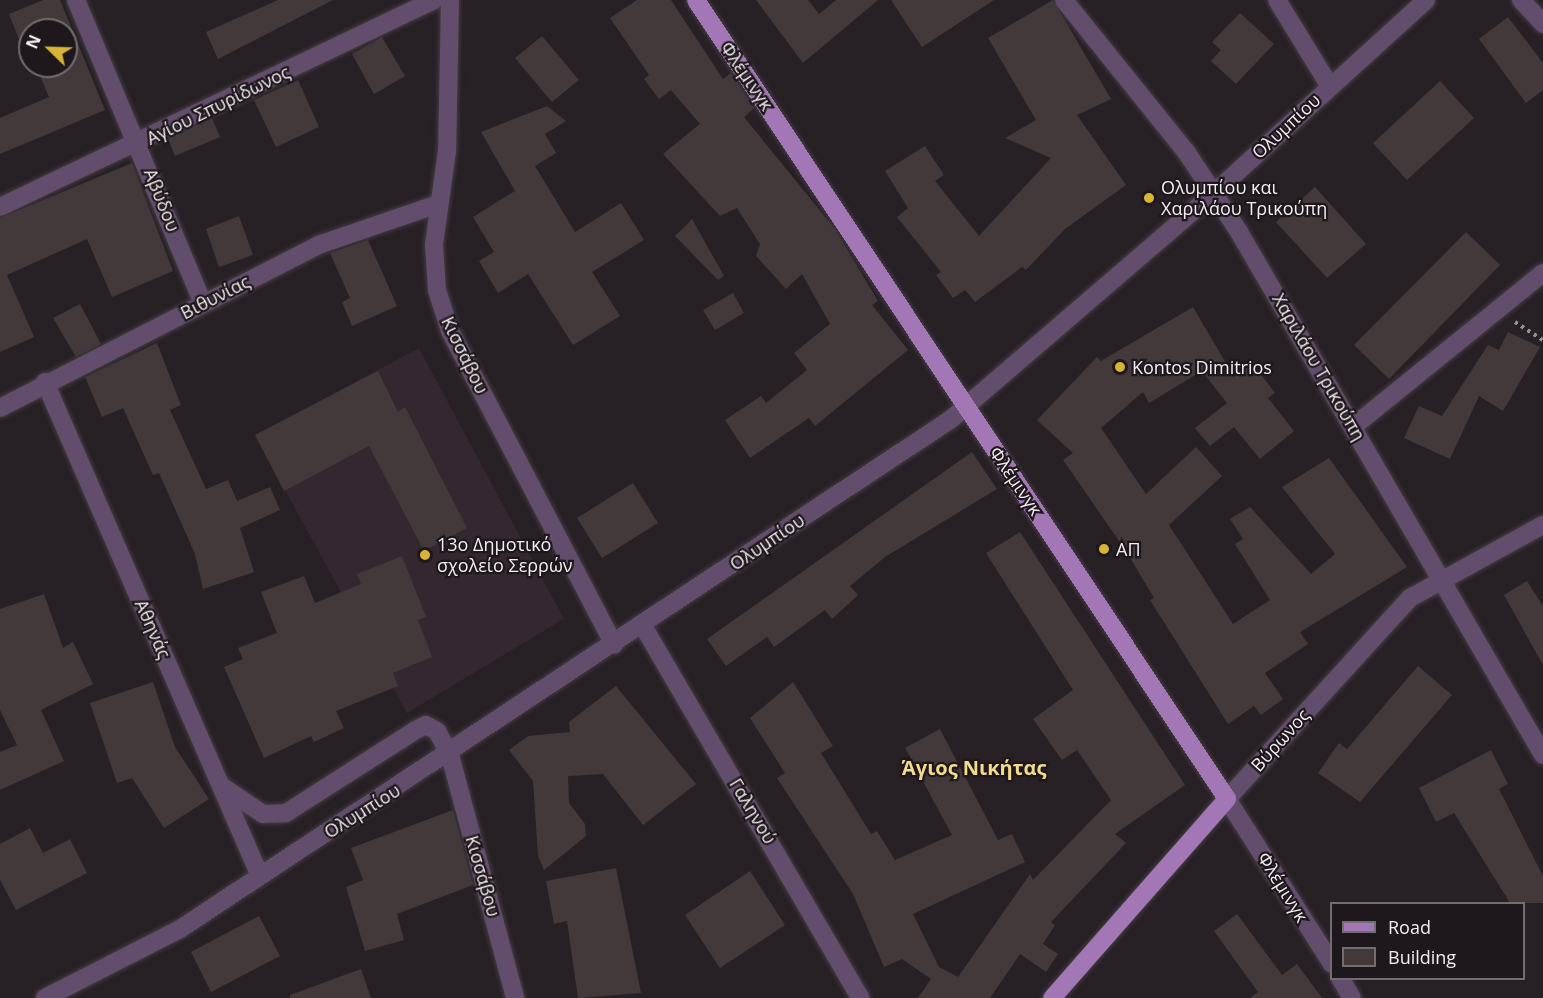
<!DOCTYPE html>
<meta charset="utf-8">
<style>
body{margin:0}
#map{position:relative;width:1543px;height:998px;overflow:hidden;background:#272025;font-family:"Open Sans",sans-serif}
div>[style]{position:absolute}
.built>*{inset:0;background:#342730}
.building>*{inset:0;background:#43393b}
.path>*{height:4px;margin-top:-2px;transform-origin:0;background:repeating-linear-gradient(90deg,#969094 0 3px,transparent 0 7.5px)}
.roads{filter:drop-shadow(0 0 2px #433d41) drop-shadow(0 0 2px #433d41)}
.minor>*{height:18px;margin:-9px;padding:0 9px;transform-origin:9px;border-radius:9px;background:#634d6c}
.major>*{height:18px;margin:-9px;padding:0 9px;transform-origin:9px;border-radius:9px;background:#a376b5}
.dots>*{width:16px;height:16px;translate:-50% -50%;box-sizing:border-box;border:3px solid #1e171b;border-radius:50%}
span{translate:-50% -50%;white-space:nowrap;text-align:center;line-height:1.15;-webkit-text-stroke:4.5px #1e171b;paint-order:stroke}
.street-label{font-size:18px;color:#f2edf0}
.poi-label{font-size:18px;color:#f2edf0}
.left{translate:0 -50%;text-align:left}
.neighbourhood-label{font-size:20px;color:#f3db8e;font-weight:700}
.legend{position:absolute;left:1330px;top:902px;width:195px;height:78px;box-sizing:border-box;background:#1e171b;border:2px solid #736d70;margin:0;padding:8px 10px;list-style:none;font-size:18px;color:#f2edf0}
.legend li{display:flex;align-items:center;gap:12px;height:30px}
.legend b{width:30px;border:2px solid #736d70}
.north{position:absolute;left:18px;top:18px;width:60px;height:60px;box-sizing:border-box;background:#1e171b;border:2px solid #736d70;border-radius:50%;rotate:293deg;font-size:16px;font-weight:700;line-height:24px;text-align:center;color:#f2edf0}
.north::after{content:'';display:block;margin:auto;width:21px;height:27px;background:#d7b434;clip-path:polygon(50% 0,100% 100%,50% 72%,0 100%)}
</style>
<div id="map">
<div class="built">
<div style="clip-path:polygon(419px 348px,564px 619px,407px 713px,255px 435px)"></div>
</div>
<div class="building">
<div style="clip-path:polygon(43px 0,60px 0,105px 110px,0 154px,0 118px,49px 97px,36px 66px,66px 66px,66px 30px,30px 30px,30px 51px,24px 52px,9px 14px)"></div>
<div style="clip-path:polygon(278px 0,333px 0,218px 59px,206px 32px)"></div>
<div style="clip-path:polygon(637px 0,671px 0,723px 79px,731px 73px,754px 108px,744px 117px,835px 229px,878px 301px,872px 305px,908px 350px,815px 426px,809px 418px,750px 458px,725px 420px,761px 396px,766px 403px,807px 370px,794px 353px,830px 324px,802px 274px,786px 289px,756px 256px,760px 244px,737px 208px,720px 216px,663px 154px,700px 124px,671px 90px,659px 99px,644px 79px,649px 75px,610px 18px)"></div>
<div style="clip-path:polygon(756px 0,808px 0,819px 14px,836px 0,878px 0,803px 63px)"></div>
<div style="clip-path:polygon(891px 0,994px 0,922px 47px)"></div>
<div style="clip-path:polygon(1053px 0,1111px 99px,1077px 115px,1126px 185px,1065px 229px,1026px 270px,1022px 267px,975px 302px,965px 290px,953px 298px,936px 275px,941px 272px,897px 217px,908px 208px,885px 171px,925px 146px,944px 175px,935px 181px,979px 236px,1051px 158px,1005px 138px,1036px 120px,988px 38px)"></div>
<div style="clip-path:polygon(1240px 13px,1274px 44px,1236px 84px,1211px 61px,1221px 50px,1212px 42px)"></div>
<div style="clip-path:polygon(1508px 17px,1543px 63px,1543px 90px,1526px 103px,1479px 39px)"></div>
<div style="clip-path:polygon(542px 36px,579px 80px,552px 102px,515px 58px)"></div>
<div style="clip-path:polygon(382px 37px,405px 76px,374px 94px,352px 54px)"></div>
<div style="clip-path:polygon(298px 80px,319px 127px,276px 147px,254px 100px)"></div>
<div style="clip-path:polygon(1440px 81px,1474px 118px,1407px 180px,1373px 143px)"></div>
<div style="clip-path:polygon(547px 106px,566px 121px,545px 134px,556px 153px,535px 166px,575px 232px,621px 203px,644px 240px,592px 272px,620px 316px,573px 345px,528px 274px,498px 293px,479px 261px,494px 252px,473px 217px,515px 191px,481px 132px)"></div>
<div style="clip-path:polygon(212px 118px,220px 137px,175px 156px,168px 139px)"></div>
<div style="clip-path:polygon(132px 163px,173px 271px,112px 297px,87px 239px,7px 275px,34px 337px,0 352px,0 218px)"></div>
<div style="clip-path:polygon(1315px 187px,1366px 244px,1327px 278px,1276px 222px)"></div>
<div style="clip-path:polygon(239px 216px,253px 255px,219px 267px,206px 229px)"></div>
<div style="clip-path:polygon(692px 219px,724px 276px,718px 280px,675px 236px)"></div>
<div style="clip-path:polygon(1466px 232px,1500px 265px,1389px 379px,1354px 345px)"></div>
<div style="clip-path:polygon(368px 240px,397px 306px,352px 326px,342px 302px,350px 298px,330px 253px)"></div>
<div style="clip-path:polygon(733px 293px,744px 313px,715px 330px,703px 310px)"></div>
<div style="clip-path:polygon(80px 304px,101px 344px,76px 357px,53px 318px)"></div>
<div style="clip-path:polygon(1193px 307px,1234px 377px,1252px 363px,1275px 393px,1268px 398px,1294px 431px,1260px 459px,1234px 427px,1210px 446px,1195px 428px,1227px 403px,1202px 371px,1149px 403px,1143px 392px,1101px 428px,1146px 494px,1196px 447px,1222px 476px,1169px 525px,1233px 624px,1270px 600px,1235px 544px,1243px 539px,1230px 519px,1250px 507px,1311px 574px,1335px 554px,1282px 487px,1329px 458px,1407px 567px,1300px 632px,1308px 644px,1265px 673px,1283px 699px,1261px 715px,1254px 706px,1228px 724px,1150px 600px,1154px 598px,1126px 551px,1063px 460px,1073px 453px,1037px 420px,1097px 357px,1101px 361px)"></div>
<div style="clip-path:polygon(1508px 332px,1540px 347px,1503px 411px,1479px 396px,1450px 459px,1404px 438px,1419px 406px,1442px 416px,1488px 345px,1499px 350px)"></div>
<div style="clip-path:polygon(157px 343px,181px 405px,170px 410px,206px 489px,228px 480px,237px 501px,270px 487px,280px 510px,240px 528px,254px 572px,203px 589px,195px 554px,159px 473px,153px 475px,123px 408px,102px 417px,85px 377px)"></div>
<div style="clip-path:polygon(378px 371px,398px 412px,405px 407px,467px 528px,424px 551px,369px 446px,284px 491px,255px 435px)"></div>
<div style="clip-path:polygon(972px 452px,997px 489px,885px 557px,850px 586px,858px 595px,832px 619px,825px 610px,774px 647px,767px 637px,726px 666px,707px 639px)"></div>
<div style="clip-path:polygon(633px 483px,658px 523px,602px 558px,577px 518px)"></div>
<div style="clip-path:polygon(1020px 532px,1185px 785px,1115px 834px,1126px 843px,1051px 922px,1055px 925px,1043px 944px,1058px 954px,1046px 972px,1020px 954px,990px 998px,918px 998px,931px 979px,902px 959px,884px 967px,853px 894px,777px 778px,785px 773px,750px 718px,793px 682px,833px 746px,821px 753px,871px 834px,877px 831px,895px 860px,952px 835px,905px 748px,940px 729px,998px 840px,1012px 834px,1025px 862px,913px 914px,939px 967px,958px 977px,1030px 874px,1033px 880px,1111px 800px,1077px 750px,1062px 760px,1033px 719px,1073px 690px,986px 553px)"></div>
<div style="clip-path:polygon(402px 556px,426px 617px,418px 620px,432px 657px,393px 673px,398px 686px,336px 711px,344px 728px,314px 742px,311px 736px,264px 758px,224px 667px,243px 659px,238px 648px,277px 633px,261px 592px,304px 576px,315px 603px,361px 584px,357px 574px)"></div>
<div style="clip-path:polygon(1527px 581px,1543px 606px,1543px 665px,1504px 595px)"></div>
<div style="clip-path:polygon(44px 594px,63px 648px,73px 642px,93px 684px,41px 710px,64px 761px,0 790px,0 752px,17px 745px,0 710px,0 609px)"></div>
<div style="clip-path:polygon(1418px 666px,1452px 695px,1360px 802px,1318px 773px,1339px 743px,1347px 749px)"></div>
<div style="clip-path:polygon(153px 682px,175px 747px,209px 799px,164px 828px,132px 778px,117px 783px,90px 703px)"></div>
<div style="clip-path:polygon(616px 686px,696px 784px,643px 825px,603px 774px,568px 776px,569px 803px,585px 824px,586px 836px,544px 870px,538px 856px,533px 781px,509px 750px,528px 736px,570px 732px,569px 722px)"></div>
<div style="clip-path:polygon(1491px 750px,1508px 784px,1499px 789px,1543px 876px,1543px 903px,1510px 903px,1454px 813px,1436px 822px,1419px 788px)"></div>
<div style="clip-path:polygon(453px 810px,473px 885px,397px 914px,404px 940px,365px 951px,346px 887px,363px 880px,351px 848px)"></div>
<div style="clip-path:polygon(30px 828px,43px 853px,70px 839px,87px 873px,16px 910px,0 880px,0 844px)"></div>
<div style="clip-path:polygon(616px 868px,641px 993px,578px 998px,567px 921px,554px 924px,546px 881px)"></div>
<div style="clip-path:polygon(750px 871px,785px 925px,720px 968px,685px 915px)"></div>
<div style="clip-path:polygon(1237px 914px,1282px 975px,1297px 964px,1322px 998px,1250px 998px,1258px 992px,1214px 931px)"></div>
<div style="clip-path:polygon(259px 916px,280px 956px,211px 992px,191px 952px)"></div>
<div style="clip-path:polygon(361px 969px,371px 998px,290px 998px,290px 995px)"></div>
</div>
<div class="path">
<div style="left:1515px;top:322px;width:33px;rotate:33deg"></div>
</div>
<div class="roads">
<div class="minor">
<div style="left:76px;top:0;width:329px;rotate:67.3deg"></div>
<div style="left:450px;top:0;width:151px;rotate:91.1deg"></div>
<div style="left:447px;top:151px;width:95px;rotate:97.9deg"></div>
<div style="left:434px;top:245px;width:45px;rotate:86.2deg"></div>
<div style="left:437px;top:290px;width:43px;rotate:72.4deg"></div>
<div style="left:450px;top:331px;width:354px;rotate:62.4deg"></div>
<div style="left:1064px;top:0;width:196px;rotate:51.2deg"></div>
<div style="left:1187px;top:153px;width:95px;rotate:56.6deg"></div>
<div style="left:1239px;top:232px;width:605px;rotate:59.83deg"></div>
<div style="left:1277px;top:0;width:100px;rotate:58.5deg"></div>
<div style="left:1521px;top:0;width:33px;rotate:47deg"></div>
<div style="left:0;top:207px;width:481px;rotate:-25.5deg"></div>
<div style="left:45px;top:382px;width:539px;rotate:66.48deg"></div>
<div style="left:0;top:408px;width:360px;rotate:-27.1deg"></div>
<div style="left:321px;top:244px;width:124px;rotate:-18.9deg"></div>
<div style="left:1354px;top:426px;width:243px;rotate:-39deg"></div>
<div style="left:643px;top:626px;width:431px;rotate:59.7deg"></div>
<div style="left:223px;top:787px;width:48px;rotate:34deg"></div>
<div style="left:263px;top:814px;width:23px;rotate:-2deg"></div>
<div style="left:286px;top:813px;width:152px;rotate:-32.6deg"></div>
<div style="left:414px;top:731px;width:13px;rotate:-27deg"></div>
<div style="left:426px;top:725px;width:13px;rotate:29deg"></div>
<div style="left:437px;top:731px;width:27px;rotate:62deg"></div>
<div style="left:450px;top:755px;width:252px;rotate:75deg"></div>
<div style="left:1332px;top:964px;width:196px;rotate:-122.5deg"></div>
<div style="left:1227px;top:799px;width:272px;rotate:-47.7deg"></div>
<div style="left:1410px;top:598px;width:152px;rotate:-28.8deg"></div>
<div style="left:1340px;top:978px;width:23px;rotate:59deg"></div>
<div style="left:45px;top:998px;width:152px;rotate:-27.1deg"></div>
<div style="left:180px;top:929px;width:923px;rotate:-33.47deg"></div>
<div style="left:950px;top:420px;width:347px;rotate:-40.7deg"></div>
<div style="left:1213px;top:194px;width:288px;rotate:-42.3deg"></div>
</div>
<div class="major">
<div style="left:696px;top:0;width:959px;rotate:56.39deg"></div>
<div style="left:1227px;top:799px;width:265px;rotate:131.3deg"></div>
</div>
</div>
<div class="dots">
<div style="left:1149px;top:198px;background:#d7b434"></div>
<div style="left:1120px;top:367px;background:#d7b434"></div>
<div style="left:1104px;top:549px;background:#d7b434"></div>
<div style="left:425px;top:555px;background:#d7b434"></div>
</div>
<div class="street-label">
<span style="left:747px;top:76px;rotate:56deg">Φλέμινγκ</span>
<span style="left:218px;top:105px;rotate:-26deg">Αγίου Σπυρίδωνος</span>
<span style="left:1286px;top:126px;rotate:-43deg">Ολυμπίου</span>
<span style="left:162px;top:200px;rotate:68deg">Αβύδου</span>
<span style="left:215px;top:297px;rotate:-27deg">Βιθυνίας</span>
<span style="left:465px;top:355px;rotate:64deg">Κισσάβου</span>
<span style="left:1319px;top:367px;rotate:60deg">Χαριλάου Τρικούπη</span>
<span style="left:1016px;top:481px;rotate:56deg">Φλέμινγκ</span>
<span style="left:767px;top:542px;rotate:-34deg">Ολυμπίου</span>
<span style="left:153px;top:629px;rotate:66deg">Αθηνάς</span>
<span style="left:1280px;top:740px;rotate:-48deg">Βύρωνος</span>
<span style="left:362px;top:811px;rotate:-32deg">Ολυμπίου</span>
<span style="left:753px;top:811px;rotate:59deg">Γαληνού</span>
<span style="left:483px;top:876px;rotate:74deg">Κισσάβου</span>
<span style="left:1283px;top:887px;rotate:58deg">Φλέμινγκ</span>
</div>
<div class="poi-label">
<span class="left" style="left:1161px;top:198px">Ολυμπίου και<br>Χαριλάου Τρικούπη</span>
<span class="left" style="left:1132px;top:367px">Kontos Dimitrios</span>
<span class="left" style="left:437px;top:555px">13ο Δημοτικό<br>σχολείο Σερρών</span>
<span class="left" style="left:1116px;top:549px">ΑΠ</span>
</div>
<div class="neighbourhood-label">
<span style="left:974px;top:767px">Άγιος Νικήτας</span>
</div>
<ul class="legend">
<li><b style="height:8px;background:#a376b5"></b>Road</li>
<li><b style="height:16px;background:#43393b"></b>Building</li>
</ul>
<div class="north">N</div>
</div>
